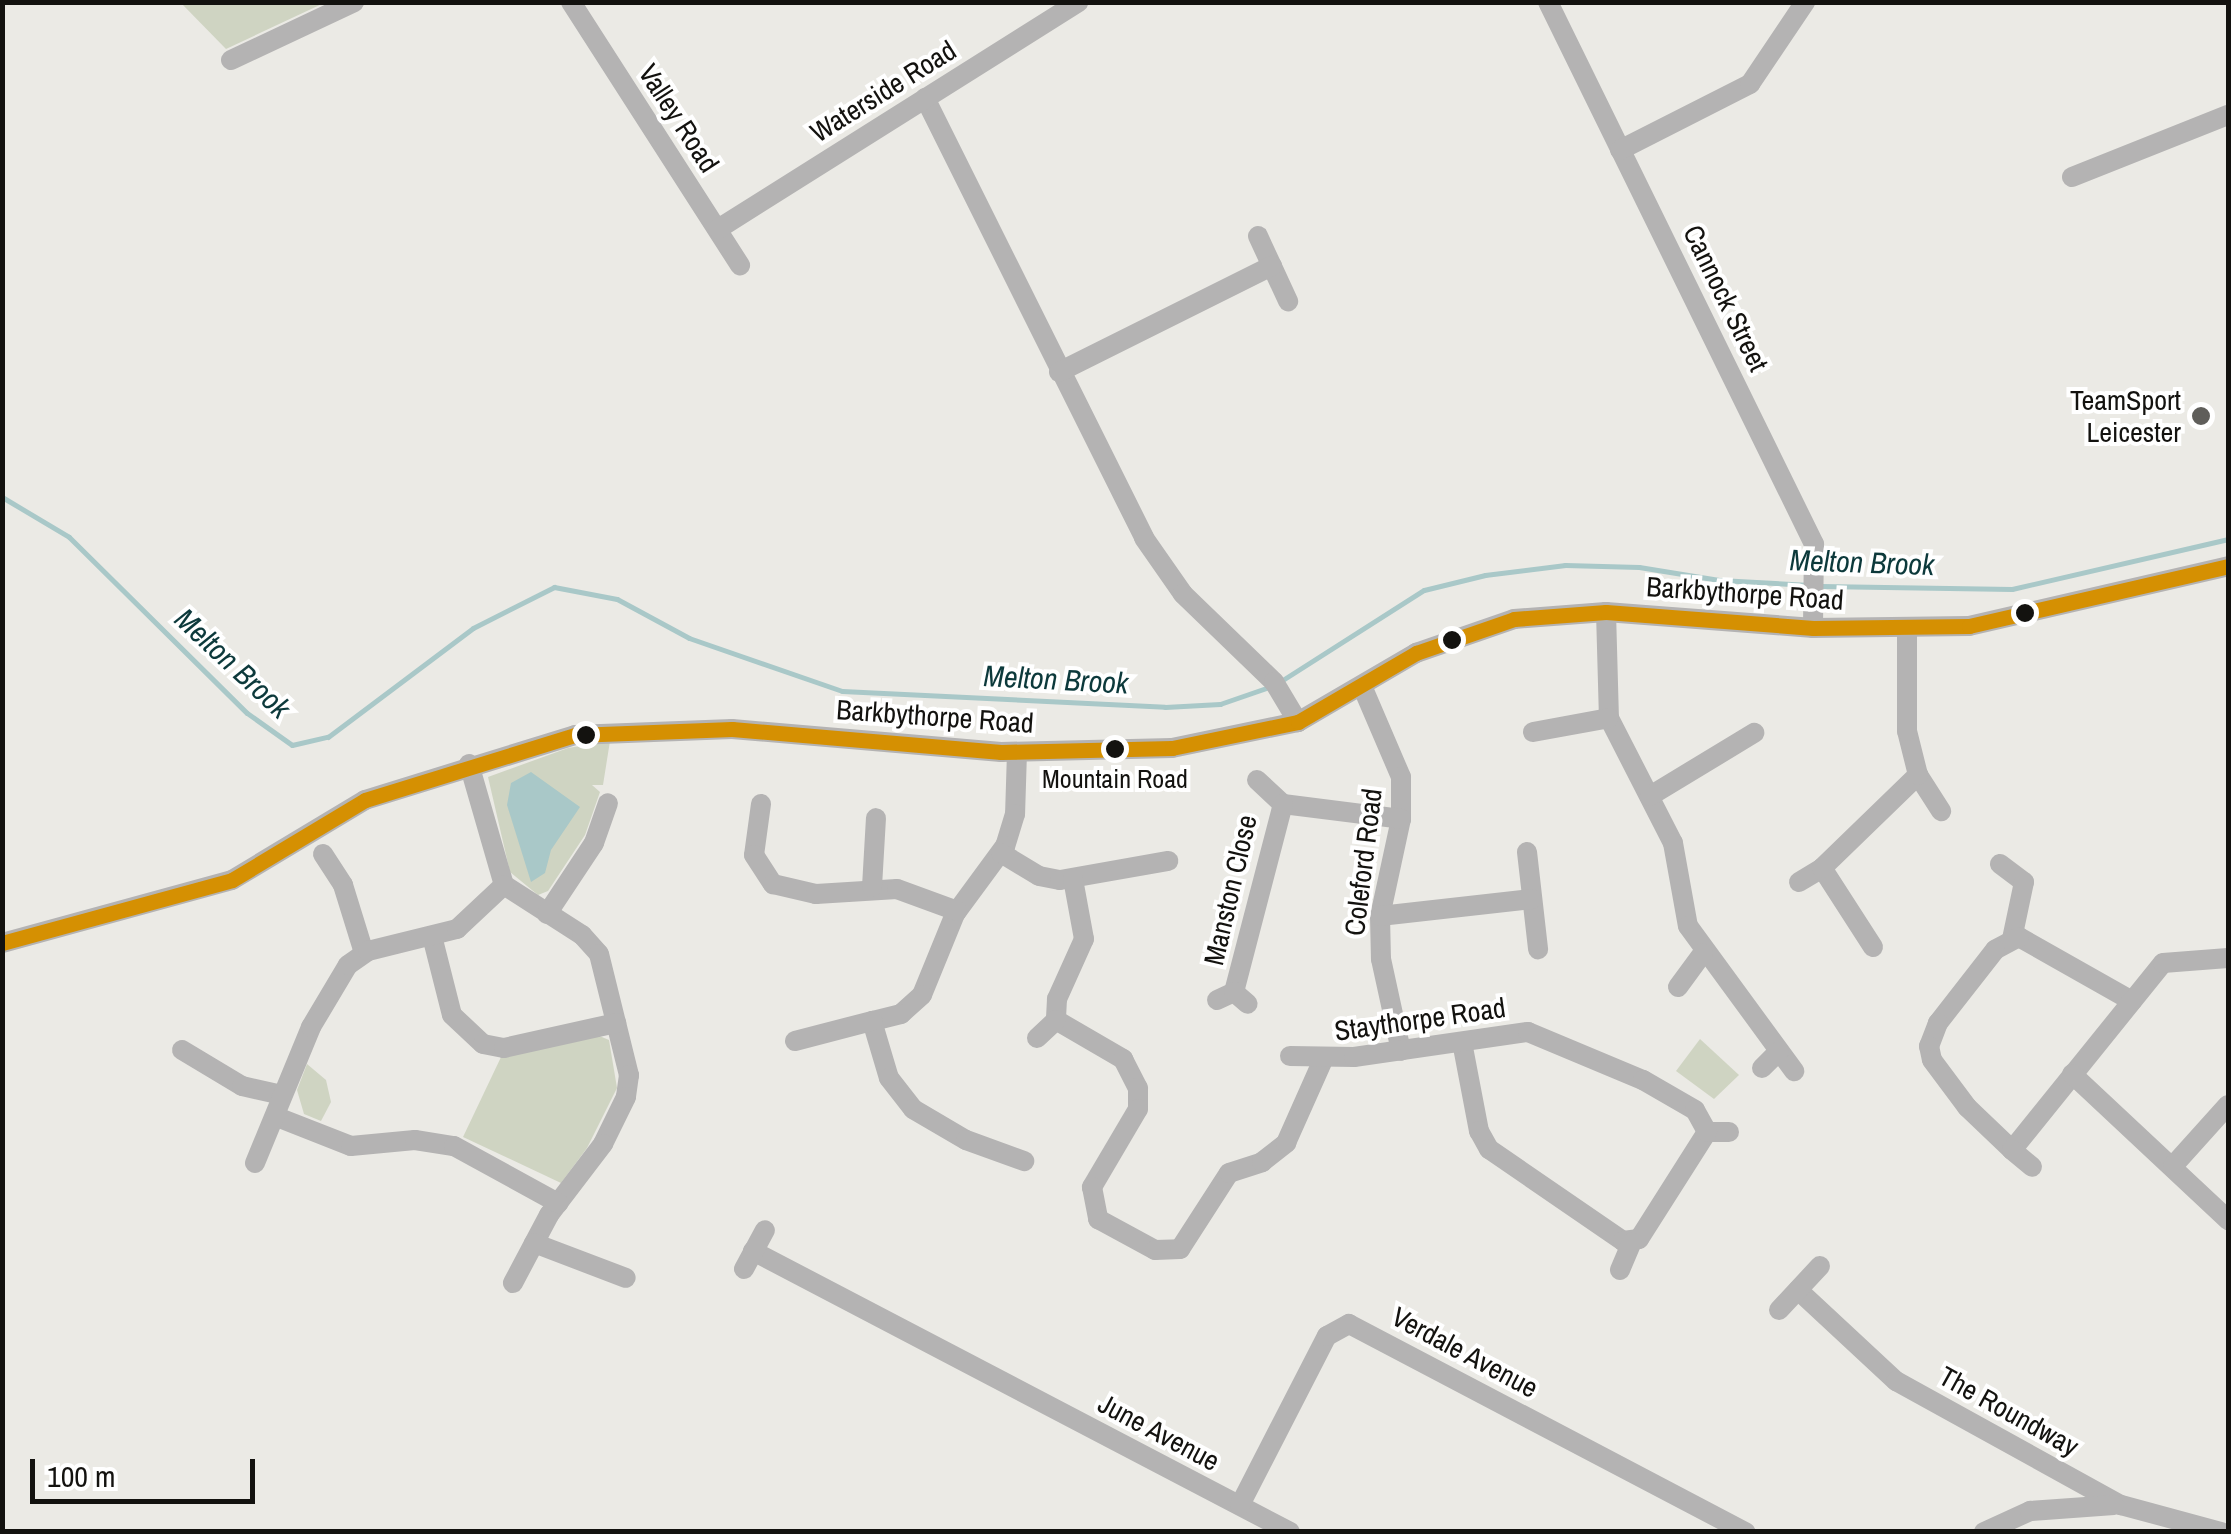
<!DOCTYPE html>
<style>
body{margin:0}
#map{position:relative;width:2231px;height:1534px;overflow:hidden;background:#ebeae5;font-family:"Archivo Narrow",sans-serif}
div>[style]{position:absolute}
.green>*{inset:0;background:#cfd4c2}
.water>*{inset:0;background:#a9c8c8}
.stream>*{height:5px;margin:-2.5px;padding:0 2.5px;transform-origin:2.5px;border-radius:2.5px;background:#a9c8c8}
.minor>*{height:20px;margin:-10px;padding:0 10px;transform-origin:10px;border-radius:10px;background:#b4b3b3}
.bus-1>*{height:15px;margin:-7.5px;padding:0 7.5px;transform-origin:7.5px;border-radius:7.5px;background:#d59002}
.dots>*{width:28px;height:28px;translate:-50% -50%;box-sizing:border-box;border:5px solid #fff;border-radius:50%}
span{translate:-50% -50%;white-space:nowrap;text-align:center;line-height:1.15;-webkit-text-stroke:8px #fff;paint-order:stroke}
.bus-label{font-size:26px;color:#13120f}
.street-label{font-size:28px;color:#13120f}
.poi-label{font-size:28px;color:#13120f}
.right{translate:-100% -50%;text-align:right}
.water-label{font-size:30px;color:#0c393b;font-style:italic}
.frame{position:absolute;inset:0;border:5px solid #13120f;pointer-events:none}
.scale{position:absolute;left:30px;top:1459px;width:225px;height:45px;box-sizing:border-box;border:5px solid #13120f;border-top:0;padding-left:12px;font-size:30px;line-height:35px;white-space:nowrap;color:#13120f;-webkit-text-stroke:8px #fff;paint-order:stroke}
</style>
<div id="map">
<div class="green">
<div style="clip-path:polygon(181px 3px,324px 3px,226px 49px)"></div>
<div style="clip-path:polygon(610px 741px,603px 785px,592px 785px,600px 792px,585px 835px,548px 891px,538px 895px,510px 872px,488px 777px,568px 748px)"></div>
<div style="clip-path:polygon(597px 1035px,609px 1040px,617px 1088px,587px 1148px,561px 1183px,463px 1137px,502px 1055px)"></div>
<div style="clip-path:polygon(1700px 1039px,1739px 1075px,1714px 1099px,1676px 1071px)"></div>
<div style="clip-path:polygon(307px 1064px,326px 1080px,331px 1102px,321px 1121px,304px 1114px,297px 1090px)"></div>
</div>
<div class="water">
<div style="clip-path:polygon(531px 772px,580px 807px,551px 850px,545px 873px,531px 882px,507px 805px,511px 783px)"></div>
</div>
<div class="stream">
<div style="left:2px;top:497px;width:78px;rotate:30.8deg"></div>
<div style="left:69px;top:537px;width:250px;rotate:44.7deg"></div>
<div style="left:247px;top:713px;width:55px;rotate:35.4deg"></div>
<div style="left:292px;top:745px;width:37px;rotate:-13deg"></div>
<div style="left:328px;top:737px;width:181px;rotate:-36.9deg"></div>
<div style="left:473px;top:628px;width:91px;rotate:-26.8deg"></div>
<div style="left:554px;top:587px;width:64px;rotate:10.8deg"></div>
<div style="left:617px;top:599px;width:82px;rotate:28.4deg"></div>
<div style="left:689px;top:638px;width:162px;rotate:19.1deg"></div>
<div style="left:842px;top:691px;width:323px;rotate:2.8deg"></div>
<div style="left:1165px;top:707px;width:55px;rotate:-3.1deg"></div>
<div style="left:1220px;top:704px;width:55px;rotate:-19.1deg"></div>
<div style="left:1821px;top:586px;width:191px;rotate:0.9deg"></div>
<div style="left:2012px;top:589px;width:222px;rotate:-13deg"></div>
<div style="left:1281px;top:681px;width:169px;rotate:-32.5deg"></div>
<div style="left:1424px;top:590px;width:63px;rotate:-13.8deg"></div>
<div style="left:1485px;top:575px;width:81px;rotate:-7.1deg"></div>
<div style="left:1565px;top:565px;width:74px;rotate:1.5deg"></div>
<div style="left:1639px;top:567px;width:81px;rotate:9.2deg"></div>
<div style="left:1719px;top:580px;width:91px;rotate:3.1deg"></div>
</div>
<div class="minor">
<div style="left:571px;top:2px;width:313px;rotate:57.3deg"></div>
<div style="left:1548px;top:2px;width:604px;rotate:63.86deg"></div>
<div style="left:1814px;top:544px;width:84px;rotate:90.7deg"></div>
<div style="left:231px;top:60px;width:136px;rotate:-25.2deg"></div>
<div style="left:925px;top:98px;width:491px;rotate:63.5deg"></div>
<div style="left:1144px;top:538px;width:68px;rotate:55.1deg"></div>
<div style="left:1183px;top:594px;width:127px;rotate:44deg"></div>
<div style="left:1274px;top:682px;width:47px;rotate:59deg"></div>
<div style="left:1620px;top:150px;width:146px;rotate:-26.9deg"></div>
<div style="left:1750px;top:84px;width:99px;rotate:-56.1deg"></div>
<div style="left:2072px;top:177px;width:168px;rotate:-21.7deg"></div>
<div style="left:718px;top:229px;width:426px;rotate:-32.2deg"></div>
<div style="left:1258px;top:236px;width:72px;rotate:65.2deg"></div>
<div style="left:1059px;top:372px;width:238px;rotate:-26.5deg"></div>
<div style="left:1606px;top:612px;width:106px;rotate:88.4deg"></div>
<div style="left:1609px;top:718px;width:140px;rotate:62.9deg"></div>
<div style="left:1673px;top:843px;width:84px;rotate:79.8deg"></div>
<div style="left:1688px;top:926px;width:180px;rotate:53.8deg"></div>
<div style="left:1362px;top:686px;width:99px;rotate:66.8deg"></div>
<div style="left:1401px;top:777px;width:42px;rotate:90deg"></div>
<div style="left:1401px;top:819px;width:99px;rotate:102.2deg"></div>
<div style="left:1380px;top:916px;width:43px;rotate:88.7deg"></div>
<div style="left:1381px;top:959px;width:94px;rotate:77.7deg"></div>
<div style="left:1533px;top:732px;width:77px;rotate:-10.4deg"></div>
<div style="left:1017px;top:752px;width:62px;rotate:91.8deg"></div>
<div style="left:1015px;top:814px;width:34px;rotate:107deg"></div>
<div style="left:1005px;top:846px;width:84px;rotate:126.3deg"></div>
<div style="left:955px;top:914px;width:87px;rotate:112.2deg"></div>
<div style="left:922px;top:995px;width:28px;rotate:138deg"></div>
<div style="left:901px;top:1014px;width:30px;rotate:166deg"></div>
<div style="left:872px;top:1021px;width:59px;rotate:73.4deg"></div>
<div style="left:889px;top:1078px;width:39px;rotate:52deg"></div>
<div style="left:913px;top:1109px;width:61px;rotate:30.3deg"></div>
<div style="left:966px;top:1140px;width:62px;rotate:19.9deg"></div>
<div style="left:469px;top:764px;width:126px;rotate:73.9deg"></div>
<div style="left:504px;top:885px;width:93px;rotate:32.7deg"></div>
<div style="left:582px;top:935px;width:25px;rotate:48deg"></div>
<div style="left:599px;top:954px;width:125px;rotate:76.1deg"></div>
<div style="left:629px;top:1075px;width:22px;rotate:98deg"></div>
<div style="left:626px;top:1097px;width:52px;rotate:116.1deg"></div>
<div style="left:603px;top:1144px;width:89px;rotate:127.3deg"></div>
<div style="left:549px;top:1215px;width:77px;rotate:117.9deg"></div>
<div style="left:1918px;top:775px;width:43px;rotate:57.4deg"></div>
<div style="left:1257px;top:780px;width:35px;rotate:43deg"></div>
<div style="left:1283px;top:804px;width:119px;rotate:7.2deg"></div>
<div style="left:1650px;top:796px;width:122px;rotate:-31.2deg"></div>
<div style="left:761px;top:804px;width:51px;rotate:97.8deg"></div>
<div style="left:754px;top:855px;width:35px;rotate:57deg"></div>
<div style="left:773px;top:884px;width:44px;rotate:13.1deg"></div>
<div style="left:816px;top:894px;width:81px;rotate:-3.5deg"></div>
<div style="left:897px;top:889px;width:64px;rotate:20.1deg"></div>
<div style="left:1527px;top:852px;width:98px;rotate:83.5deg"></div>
<div style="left:1001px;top:853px;width:44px;rotate:31.2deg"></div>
<div style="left:1039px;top:876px;width:21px;rotate:11deg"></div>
<div style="left:1060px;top:880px;width:110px;rotate:-10deg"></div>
<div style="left:323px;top:854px;width:37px;rotate:57deg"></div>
<div style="left:343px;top:885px;width:71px;rotate:72.8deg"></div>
<div style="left:2000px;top:864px;width:30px;rotate:37deg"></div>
<div style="left:2024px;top:882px;width:58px;rotate:101.9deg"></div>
<div style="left:1073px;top:879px;width:61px;rotate:79.6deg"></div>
<div style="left:1084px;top:939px;width:66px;rotate:114.2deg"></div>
<div style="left:1057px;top:999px;width:21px;rotate:93deg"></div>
<div style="left:1056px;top:1020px;width:78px;rotate:30.2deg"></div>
<div style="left:1123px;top:1059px;width:33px;rotate:63deg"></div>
<div style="left:1138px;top:1088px;width:21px;rotate:90deg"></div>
<div style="left:1138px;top:1109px;width:91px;rotate:120.5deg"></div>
<div style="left:1092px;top:1187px;width:33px;rotate:79deg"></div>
<div style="left:1098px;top:1219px;width:65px;rotate:28.5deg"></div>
<div style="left:1155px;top:1250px;width:25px;rotate:-2deg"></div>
<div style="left:1180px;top:1249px;width:90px;rotate:-57.2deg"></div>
<div style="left:1229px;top:1173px;width:35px;rotate:-18deg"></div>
<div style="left:1262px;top:1162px;width:31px;rotate:-38deg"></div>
<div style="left:1286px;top:1143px;width:91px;rotate:-66deg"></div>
<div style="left:1799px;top:882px;width:27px;rotate:-31deg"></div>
<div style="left:872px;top:887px;width:69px;rotate:-86.7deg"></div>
<div style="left:547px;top:914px;width:85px;rotate:-56.5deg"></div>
<div style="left:594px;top:843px;width:42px;rotate:-70.7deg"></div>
<div style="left:1380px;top:916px;width:153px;rotate:-6.4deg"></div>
<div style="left:432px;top:936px;width:81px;rotate:75.8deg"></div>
<div style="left:452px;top:1015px;width:42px;rotate:43.1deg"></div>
<div style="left:483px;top:1044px;width:21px;rotate:11deg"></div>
<div style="left:504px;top:1048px;width:115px;rotate:-12.6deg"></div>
<div style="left:2px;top:943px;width:238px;rotate:-15.3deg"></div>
<div style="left:232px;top:880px;width:155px;rotate:-31deg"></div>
<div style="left:365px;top:800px;width:220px;rotate:-17.2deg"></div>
<div style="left:575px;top:735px;width:157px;rotate:-2.2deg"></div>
<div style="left:732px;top:729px;width:270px;rotate:4.9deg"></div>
<div style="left:1001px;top:752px;width:171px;rotate:-1.3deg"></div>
<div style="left:1172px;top:748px;width:129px;rotate:-11.7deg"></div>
<div style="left:1298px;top:722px;width:137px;rotate:-30.3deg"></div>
<div style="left:1416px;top:653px;width:104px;rotate:-19.1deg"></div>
<div style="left:1514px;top:619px;width:92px;rotate:-4.4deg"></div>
<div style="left:1606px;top:612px;width:208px;rotate:4.4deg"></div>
<div style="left:1813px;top:628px;width:156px;rotate:-0.7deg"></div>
<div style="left:1969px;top:626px;width:266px;rotate:-13deg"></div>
<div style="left:1873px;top:947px;width:94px;rotate:-122.8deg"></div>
<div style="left:1822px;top:868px;width:134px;rotate:-44.1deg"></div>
<div style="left:1918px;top:775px;width:45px;rotate:-104deg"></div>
<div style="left:1907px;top:731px;width:103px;rotate:-90deg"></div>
<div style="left:1678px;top:987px;width:42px;rotate:-53.7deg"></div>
<div style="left:1234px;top:992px;width:194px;rotate:-75.4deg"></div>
<div style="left:1217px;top:1000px;width:19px;rotate:-25deg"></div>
<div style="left:1234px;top:992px;width:18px;rotate:41deg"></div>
<div style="left:2132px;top:1001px;width:130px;rotate:-150.5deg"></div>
<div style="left:2019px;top:937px;width:27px;rotate:152deg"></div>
<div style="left:1995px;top:950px;width:93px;rotate:128deg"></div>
<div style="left:1938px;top:1023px;width:25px;rotate:111deg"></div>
<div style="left:1929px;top:1046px;width:14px;rotate:78deg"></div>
<div style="left:1932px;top:1060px;width:59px;rotate:53.3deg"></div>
<div style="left:1967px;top:1107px;width:62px;rotate:43.7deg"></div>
<div style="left:2012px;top:1150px;width:240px;rotate:-51.1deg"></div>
<div style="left:2163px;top:963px;width:65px;rotate:-4.4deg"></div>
<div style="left:1037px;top:1038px;width:26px;rotate:-43deg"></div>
<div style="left:795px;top:1041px;width:80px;rotate:-14.6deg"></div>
<div style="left:1462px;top:1042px;width:91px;rotate:79.2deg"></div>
<div style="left:1479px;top:1131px;width:21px;rotate:61deg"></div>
<div style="left:1489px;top:1149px;width:163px;rotate:34.5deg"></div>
<div style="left:1623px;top:1241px;width:16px;rotate:-7deg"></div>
<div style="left:1639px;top:1239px;width:127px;rotate:-57.6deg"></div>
<div style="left:1707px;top:1132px;width:22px"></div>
<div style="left:182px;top:1050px;width:70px;rotate:31deg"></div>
<div style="left:242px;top:1086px;width:41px;rotate:12.7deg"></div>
<div style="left:1290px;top:1056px;width:64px;rotate:0.9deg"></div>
<div style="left:1354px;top:1057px;width:176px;rotate:-8.2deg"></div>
<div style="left:1528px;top:1032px;width:125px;rotate:22.7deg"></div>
<div style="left:1643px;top:1080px;width:60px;rotate:30deg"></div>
<div style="left:1695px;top:1110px;width:25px;rotate:61deg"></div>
<div style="left:1762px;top:1068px;width:24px;rotate:-45deg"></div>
<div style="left:2072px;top:1074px;width:214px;rotate:43.1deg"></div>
<div style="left:277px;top:1117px;width:79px;rotate:21.4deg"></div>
<div style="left:351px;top:1146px;width:64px;rotate:-5.4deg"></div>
<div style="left:415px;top:1140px;width:39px;rotate:9deg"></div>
<div style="left:454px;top:1146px;width:119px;rotate:28.7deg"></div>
<div style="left:2012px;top:1150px;width:26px;rotate:40deg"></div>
<div style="left:255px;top:1163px;width:147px;rotate:-67.6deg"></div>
<div style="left:311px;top:1027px;width:72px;rotate:-59.2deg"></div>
<div style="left:348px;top:965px;width:24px;rotate:-35deg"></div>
<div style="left:368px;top:951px;width:92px;rotate:-13.9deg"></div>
<div style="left:457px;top:929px;width:64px;rotate:-43.1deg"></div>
<div style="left:2173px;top:1166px;width:82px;rotate:-48deg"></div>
<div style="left:534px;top:1243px;width:98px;rotate:20.8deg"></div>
<div style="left:753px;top:1251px;width:606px;rotate:27.62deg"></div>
<div style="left:744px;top:1269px;width:44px;rotate:-61.7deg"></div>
<div style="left:1620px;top:1270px;width:30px;rotate:-67deg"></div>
<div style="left:1798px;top:1290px;width:134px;rotate:42.9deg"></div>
<div style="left:1896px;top:1381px;width:257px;rotate:28.9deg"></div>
<div style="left:2121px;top:1505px;width:104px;rotate:15.1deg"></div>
<div style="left:1779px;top:1310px;width:60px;rotate:-47deg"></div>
<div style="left:1240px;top:1505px;width:190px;rotate:-62.8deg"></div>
<div style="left:1327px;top:1336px;width:25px;rotate:-29deg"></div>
<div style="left:1349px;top:1324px;width:448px;rotate:27.7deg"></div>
<div style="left:1984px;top:1532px;width:51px;rotate:-24.5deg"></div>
<div style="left:2030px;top:1511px;width:84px;rotate:-4.1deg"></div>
</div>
<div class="bus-1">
<div style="left:2px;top:943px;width:238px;rotate:-15.3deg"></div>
<div style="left:232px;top:880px;width:155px;rotate:-31deg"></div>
<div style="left:365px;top:800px;width:220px;rotate:-17.2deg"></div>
<div style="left:575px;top:735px;width:157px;rotate:-2.2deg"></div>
<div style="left:732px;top:729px;width:270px;rotate:4.9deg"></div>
<div style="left:1001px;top:752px;width:171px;rotate:-1.3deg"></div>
<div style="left:1172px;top:748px;width:129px;rotate:-11.7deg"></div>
<div style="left:1298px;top:722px;width:137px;rotate:-30.3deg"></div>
<div style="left:1416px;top:653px;width:104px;rotate:-19.1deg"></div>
<div style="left:1514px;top:619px;width:92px;rotate:-4.4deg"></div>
<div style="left:1606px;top:612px;width:208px;rotate:4.4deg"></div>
<div style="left:1813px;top:628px;width:156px;rotate:-0.7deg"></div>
<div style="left:1969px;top:626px;width:266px;rotate:-13deg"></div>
</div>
<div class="dots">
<div style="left:2201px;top:416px;background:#5f5e5a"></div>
<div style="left:2025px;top:613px;background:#13120f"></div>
<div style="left:1452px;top:640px;background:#13120f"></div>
<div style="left:586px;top:735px;background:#13120f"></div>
<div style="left:1115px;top:749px;background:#13120f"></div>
</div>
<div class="bus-label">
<span style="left:1115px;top:779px">Mountain Road</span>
</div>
<div class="street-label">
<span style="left:883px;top:91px;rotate:-32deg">Waterside Road</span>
<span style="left:679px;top:118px;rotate:57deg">Valley Road</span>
<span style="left:1726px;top:298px;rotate:64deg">Cannock Street</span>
<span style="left:1745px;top:593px;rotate:4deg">Barkbythorpe Road</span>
<span style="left:935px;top:716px;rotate:4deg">Barkbythorpe Road</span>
<span style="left:1363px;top:862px;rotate:-83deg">Coleford Road</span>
<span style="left:1230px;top:890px;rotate:-77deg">Manston Close</span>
<span style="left:1420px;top:1019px;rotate:-8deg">Staythorpe Road</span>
<span style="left:1465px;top:1352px;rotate:28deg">Verdale Avenue</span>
<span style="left:2009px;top:1411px;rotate:29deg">The Roundway</span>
<span style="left:1159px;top:1432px;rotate:28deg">June Avenue</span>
</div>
<div class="poi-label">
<span class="right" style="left:2181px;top:416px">TeamSport<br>Leicester</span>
</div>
<div class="water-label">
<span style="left:1862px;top:562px;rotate:2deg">Melton Brook</span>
<span style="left:233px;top:663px;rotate:43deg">Melton Brook</span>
<span style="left:1056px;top:679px;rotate:3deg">Melton Brook</span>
</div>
<div class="frame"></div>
<div class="scale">100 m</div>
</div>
